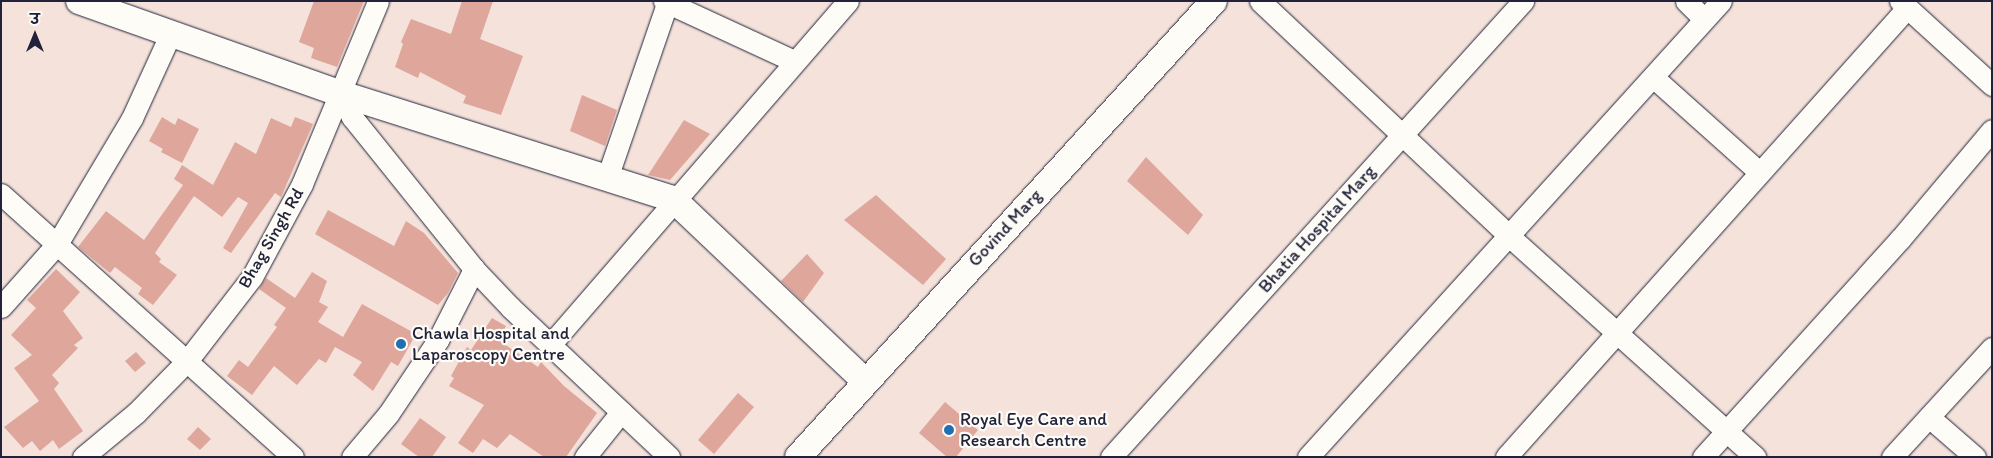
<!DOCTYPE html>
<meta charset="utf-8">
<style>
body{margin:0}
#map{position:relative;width:1993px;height:458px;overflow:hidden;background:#f4e2db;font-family:Itim,"Playpen Sans Deva",sans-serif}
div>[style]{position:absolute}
.building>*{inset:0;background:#dfa69b}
.roads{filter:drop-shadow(0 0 1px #22223b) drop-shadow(0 0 1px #22223b)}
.minor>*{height:21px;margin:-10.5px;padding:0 10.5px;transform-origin:10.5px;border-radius:10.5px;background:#fdfcf7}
.tertiary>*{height:26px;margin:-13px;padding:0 13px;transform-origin:13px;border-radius:13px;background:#fdfcf7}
.dots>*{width:14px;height:14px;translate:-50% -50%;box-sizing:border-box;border:2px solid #fdfcf7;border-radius:50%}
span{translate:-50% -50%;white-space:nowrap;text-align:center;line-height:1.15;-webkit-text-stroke:4.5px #fdfcf7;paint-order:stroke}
.street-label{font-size:18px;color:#22223b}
.poi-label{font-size:18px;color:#22223b}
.left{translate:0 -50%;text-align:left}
.frame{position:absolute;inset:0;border:2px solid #22223b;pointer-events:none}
.north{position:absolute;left:10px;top:10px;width:50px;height:50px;-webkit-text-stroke:4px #fdfcf7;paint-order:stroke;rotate:0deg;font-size:14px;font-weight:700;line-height:20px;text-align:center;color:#22223b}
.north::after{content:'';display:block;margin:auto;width:18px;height:22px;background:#22223b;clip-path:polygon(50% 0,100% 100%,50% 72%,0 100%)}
</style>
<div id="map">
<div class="building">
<div style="clip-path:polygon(314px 1px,364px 1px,337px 67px,311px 58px,314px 48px,299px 42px)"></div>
<div style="clip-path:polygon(462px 1px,493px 1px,480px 39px,523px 56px,501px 115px,463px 103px,466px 96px,420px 72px,418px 78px,395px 67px,403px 44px,401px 42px,411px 19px,451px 34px)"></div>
<div style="clip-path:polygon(582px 95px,617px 110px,605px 146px,570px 131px)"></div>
<div style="clip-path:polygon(162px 117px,175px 125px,178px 118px,199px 129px,182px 163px,161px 152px,163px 149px,149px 141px)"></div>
<div style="clip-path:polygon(295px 117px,313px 124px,281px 197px,275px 193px,231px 253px,223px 248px,248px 203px,238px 197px,222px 217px,194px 196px,155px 253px,161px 259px,159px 262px,177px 275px,153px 305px,138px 294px,142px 288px,115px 267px,110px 273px,78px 247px,106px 211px,144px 240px,183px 185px,174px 179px,182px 165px,213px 185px,235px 142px,256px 154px,271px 118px,291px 127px)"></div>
<div style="clip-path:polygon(684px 120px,710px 134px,670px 180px,648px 175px)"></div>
<div style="clip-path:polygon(1146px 157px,1203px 215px,1188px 235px,1127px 181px)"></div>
<div style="clip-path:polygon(876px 195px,946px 259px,923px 285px,844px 220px)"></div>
<div style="clip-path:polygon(328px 210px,394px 246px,406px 221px,424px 233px,458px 273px,448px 293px,438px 305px,315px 234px)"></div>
<div style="clip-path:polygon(807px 254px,824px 273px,803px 302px,781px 281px)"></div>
<div style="clip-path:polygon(56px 269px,80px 292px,63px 311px,83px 338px,74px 345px,78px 348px,52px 375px,59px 383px,54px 389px,83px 431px,59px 449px,53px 440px,40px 451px,32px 441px,23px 448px,4px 427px,39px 401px,14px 368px,32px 355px,11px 335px,36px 308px,27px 300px)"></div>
<div style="clip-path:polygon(312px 272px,327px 281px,319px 302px,328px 307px,318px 322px,343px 337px,362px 304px,416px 334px,398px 366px,391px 362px,373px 391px,353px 375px,362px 362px,335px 347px,326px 363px,319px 359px,297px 385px,274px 366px,252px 395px,227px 376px,239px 360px,248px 367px,277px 327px,274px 325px,286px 308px,259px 289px,266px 278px,295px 298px)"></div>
<div style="clip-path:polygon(492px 318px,506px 326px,498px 340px,538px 367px,541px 362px,564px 386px,597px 413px,566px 457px,544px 457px,510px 434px,497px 448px,483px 439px,473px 453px,458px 443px,484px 405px,449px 386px,454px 378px,451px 376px,467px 347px,471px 350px)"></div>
<div style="clip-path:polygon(136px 352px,146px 363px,135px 372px,125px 361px)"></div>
<div style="clip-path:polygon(738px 393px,754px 407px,714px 454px,698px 440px)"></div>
<div style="clip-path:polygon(945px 402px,978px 430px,956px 457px,947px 457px,919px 433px)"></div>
<div style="clip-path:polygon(420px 418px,446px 437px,432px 457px,419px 457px,401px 444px)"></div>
<div style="clip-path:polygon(198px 427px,211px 439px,200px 450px,187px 439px)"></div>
</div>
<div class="roads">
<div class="minor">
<div style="left:664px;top:1px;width:143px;rotate:24.8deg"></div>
<div style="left:1260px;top:1px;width:342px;rotate:43.3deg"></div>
<div style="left:1509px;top:236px;width:331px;rotate:41.9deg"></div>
<div style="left:1686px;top:1px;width:25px;rotate:45deg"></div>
<div style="left:1900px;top:1px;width:125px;rotate:42.4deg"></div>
<div style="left:1653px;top:77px;width:141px;rotate:41.8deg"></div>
<div style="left:342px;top:94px;width:25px;rotate:67deg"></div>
<div style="left:352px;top:117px;width:195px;rotate:51.2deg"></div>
<div style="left:474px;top:269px;width:52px;rotate:46.5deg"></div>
<div style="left:510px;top:307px;width:219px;rotate:43.3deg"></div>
<div style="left:607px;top:178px;width:187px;rotate:-71deg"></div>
<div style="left:1px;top:194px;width:393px;rotate:42deg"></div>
<div style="left:1px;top:307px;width:84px;rotate:-48.4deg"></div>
<div style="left:57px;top:244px;width:147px;rotate:-59.2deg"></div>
<div style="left:132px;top:118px;width:94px;rotate:-65.4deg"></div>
<div style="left:550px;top:345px;width:455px;rotate:-49.1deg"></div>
<div style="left:1929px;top:417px;width:61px;rotate:41deg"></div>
<div style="left:83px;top:457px;width:69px;rotate:-39.7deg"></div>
<div style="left:136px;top:413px;width:73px;rotate:-45.6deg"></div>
<div style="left:187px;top:361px;width:106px;rotate:-52.3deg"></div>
<div style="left:252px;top:277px;width:106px;rotate:-61.7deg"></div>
<div style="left:302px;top:184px;width:198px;rotate:-67.4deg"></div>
<div style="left:352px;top:457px;width:57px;rotate:-49.9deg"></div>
<div style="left:389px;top:413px;width:88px;rotate:-56.1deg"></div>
<div style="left:438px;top:340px;width:80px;rotate:-63.1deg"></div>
<div style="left:585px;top:457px;width:58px;rotate:-51.3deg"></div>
<div style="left:1111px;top:457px;width:615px;rotate:-47.9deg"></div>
<div style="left:1308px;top:457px;width:615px;rotate:-47.83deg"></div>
<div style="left:1506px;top:457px;width:602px;rotate:-48.23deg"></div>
<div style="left:1703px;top:457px;width:295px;rotate:-47.9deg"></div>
<div style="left:1901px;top:238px;width:141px;rotate:-49.9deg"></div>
<div style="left:1892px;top:457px;width:148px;rotate:-47.5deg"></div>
</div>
<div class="tertiary">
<div style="left:79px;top:1px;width:279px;rotate:19.5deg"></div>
<div style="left:342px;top:94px;width:347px;rotate:17.6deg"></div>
<div style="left:673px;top:199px;width:265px;rotate:43.5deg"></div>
<div style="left:798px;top:457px;width:617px;rotate:-47.63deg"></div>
</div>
</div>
<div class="dots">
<div style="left:401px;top:344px;background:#1f6fb2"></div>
<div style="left:949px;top:430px;background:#1f6fb2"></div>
</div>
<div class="street-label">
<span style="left:1005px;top:228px;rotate:-47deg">Govind Marg</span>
<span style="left:1317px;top:229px;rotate:-48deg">Bhatia Hospital Marg</span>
<span style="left:271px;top:238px;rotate:-60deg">Bhag Singh Rd</span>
</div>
<div class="poi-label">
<span class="left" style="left:412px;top:344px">Chawla Hospital and<br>Laparoscopy Centre</span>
<span class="left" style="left:960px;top:430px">Royal Eye Care and<br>Research Centre</span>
</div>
<div class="frame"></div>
<div class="north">उ</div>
</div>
